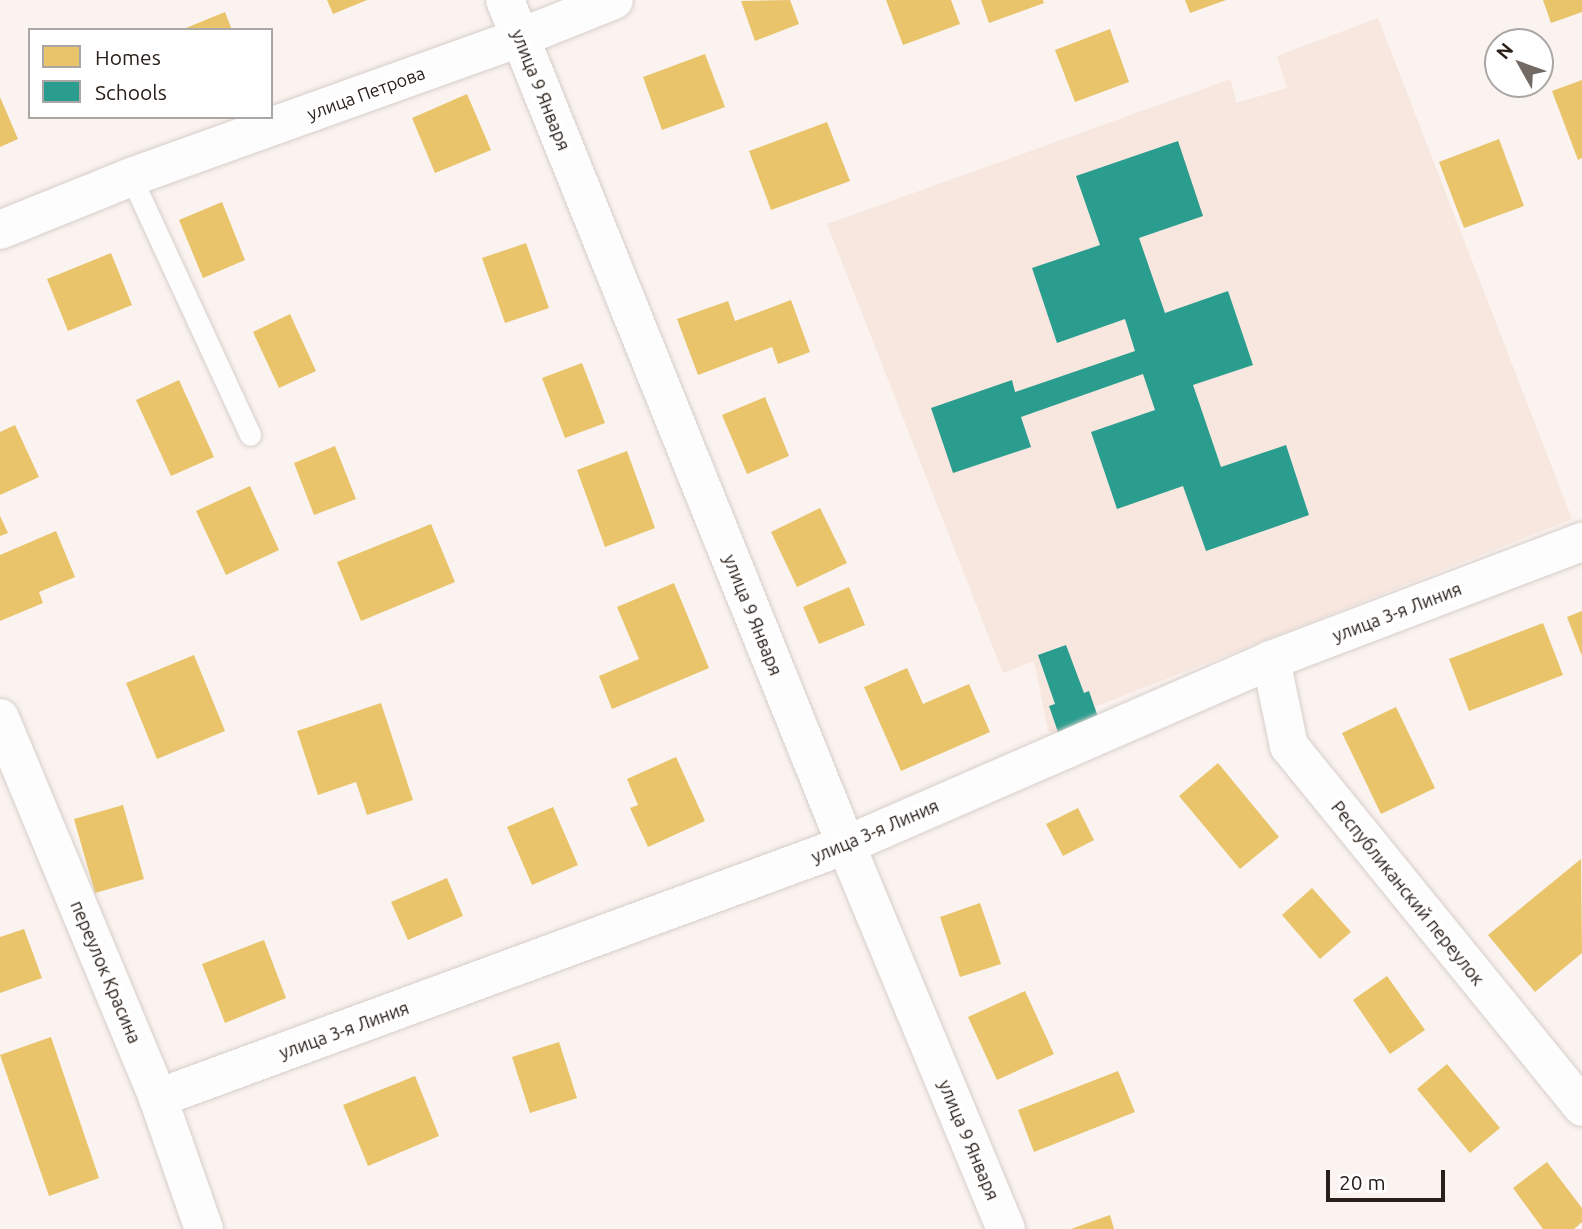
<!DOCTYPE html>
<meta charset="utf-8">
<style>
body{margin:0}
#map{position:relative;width:1582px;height:1229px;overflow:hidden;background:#faf3f0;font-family:Ubuntu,sans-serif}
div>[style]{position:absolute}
.built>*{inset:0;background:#f7e7df}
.homes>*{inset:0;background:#e9c46a}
.schools>*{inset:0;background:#2a9d8f}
.roads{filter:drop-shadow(0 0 2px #d7cec9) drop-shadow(0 0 2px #d7cec9)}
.lane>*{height:21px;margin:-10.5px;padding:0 10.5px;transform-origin:10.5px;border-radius:10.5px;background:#fefdfd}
.street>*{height:38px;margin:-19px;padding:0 19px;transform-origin:19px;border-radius:19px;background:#fefdfd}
span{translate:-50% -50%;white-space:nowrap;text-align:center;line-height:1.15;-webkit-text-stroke:7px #fff;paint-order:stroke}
.street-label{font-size:18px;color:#2a2019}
.legend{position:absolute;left:28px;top:28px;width:245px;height:91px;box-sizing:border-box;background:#fff;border:2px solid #aaa6a3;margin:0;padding:9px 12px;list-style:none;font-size:21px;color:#2a2019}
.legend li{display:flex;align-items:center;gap:14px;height:35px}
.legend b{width:35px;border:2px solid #aaa6a3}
.north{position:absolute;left:1484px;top:28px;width:70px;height:70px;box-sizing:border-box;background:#fff;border:2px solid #aaa6a3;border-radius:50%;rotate:310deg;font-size:19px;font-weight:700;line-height:28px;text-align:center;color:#2a2019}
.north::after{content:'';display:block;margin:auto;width:24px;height:32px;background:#736a64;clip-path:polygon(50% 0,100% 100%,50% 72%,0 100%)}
.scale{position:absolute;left:1326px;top:1170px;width:119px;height:32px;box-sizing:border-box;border:4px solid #2a2019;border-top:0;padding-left:9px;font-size:21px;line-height:24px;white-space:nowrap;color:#2a2019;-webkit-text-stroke:5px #fff;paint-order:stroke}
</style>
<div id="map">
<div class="built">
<div style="clip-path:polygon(1378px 18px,1572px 519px,1095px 707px,1099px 720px,1059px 735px,1048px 731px,1034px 661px,1003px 673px,827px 224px,1231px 79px,1236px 103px,1287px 88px,1277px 56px)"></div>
</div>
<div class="homes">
<div style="clip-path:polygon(327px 0,367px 0,333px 14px)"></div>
<div style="clip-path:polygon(790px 0,799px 24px,755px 41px,741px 1px)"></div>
<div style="clip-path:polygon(886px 0,951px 0,960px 24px,903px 45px)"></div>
<div style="clip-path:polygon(981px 0,1043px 0,1044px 3px,989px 23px)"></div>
<div style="clip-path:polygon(1185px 0,1226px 0,1190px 13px)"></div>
<div style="clip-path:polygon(1543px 0,1582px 0,1582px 12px,1551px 23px)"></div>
<div style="clip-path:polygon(225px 12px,232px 30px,181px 30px)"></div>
<div style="clip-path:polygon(1110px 29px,1129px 82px,1075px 102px,1055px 50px)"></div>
<div style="clip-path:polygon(705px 54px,725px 107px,662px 130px,643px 77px)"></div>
<div style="clip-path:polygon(1582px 80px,1582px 158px,1578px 160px,1552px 91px)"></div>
<div style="clip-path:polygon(467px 94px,491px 150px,435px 173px,412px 118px)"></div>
<div style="clip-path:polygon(0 97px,18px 139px,0 147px)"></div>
<div style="clip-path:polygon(827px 122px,850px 181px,771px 210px,749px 151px)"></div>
<div style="clip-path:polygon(1499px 139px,1524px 206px,1464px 228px,1439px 162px)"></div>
<div style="clip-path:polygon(222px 202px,245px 260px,203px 278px,179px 220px)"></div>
<div style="clip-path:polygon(526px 243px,549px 308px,505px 323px,482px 258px)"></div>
<div style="clip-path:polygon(111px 253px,132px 305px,68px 331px,47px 279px)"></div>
<div style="clip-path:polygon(791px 300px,810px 352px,778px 364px,772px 347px,698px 375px,677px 319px,728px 301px,735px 321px)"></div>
<div style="clip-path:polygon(290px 314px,316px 371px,279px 388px,253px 332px)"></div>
<div style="clip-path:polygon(582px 363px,605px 423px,565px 438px,542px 378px)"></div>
<div style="clip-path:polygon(179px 380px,214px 457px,171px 476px,136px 400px)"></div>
<div style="clip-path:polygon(765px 397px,789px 456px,747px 474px,722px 415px)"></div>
<div style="clip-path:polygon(15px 425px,39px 477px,0 495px,0 432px)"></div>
<div style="clip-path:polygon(335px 446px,356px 499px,314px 515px,294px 463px)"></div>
<div style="clip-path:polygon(627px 451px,655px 528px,605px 547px,577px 470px)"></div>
<div style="clip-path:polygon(250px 486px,279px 550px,226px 575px,196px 511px)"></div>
<div style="clip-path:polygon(820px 508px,847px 563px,797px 587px,771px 532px)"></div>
<div style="clip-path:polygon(0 516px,8px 533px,0 536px)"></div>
<div style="clip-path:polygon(431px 524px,455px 582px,361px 621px,337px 562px)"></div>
<div style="clip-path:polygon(56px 531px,75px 577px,39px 592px,43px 603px,0 621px,0 555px)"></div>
<div style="clip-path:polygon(674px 583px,709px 668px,612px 709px,599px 676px,639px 659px,617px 607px)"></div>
<div style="clip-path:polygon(849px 587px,865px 625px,819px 644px,803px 607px)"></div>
<div style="clip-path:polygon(1582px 611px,1582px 656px,1567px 617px)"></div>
<div style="clip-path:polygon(1543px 623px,1563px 675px,1469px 711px,1449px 659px)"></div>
<div style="clip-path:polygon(194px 655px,225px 731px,157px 759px,126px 683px)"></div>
<div style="clip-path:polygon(907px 668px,923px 704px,969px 684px,990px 732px,901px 771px,864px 687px)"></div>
<div style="clip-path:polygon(381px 703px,413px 800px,367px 815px,356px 782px,318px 795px,297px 731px)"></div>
<div style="clip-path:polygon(1396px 707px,1435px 788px,1381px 814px,1342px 733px)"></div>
<div style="clip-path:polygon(676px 757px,705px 821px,648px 847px,630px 808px,638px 805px,627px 779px)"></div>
<div style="clip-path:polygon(1218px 763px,1279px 837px,1240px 869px,1179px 796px)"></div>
<div style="clip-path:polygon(123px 805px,144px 879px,95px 893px,74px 819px)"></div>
<div style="clip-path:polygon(553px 807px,578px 865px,532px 885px,507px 827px)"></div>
<div style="clip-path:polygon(1078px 808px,1094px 840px,1063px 856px,1046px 824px)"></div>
<div style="clip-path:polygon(1581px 859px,1582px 953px,1535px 992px,1488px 935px)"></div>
<div style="clip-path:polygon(447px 878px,463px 916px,408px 940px,391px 902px)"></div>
<div style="clip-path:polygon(1312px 888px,1351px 932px,1320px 959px,1282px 915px)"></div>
<div style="clip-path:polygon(980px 903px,1001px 964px,960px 977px,940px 917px)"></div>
<div style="clip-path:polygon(24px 929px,42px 978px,0 993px,0 937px)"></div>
<div style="clip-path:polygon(264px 940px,286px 998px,225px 1023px,202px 964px)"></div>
<div style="clip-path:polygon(1387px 976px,1425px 1030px,1390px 1054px,1353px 1000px)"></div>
<div style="clip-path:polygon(1025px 991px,1054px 1054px,997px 1080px,968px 1017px)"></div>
<div style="clip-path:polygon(51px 1037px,99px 1178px,49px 1196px,0 1055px)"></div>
<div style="clip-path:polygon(559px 1042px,577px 1098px,530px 1113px,512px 1057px)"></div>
<div style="clip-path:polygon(1447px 1064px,1500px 1128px,1470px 1153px,1417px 1089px)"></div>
<div style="clip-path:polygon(1118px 1071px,1135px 1112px,1034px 1152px,1018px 1110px)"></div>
<div style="clip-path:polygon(415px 1076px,439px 1136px,368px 1166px,343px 1105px)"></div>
<div style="clip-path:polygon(1547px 1162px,1582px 1208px,1582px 1222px,1574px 1229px,1543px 1229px,1513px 1188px)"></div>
<div style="clip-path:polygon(1110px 1215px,1114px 1229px,1071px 1229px)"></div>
</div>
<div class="schools">
<div style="clip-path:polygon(1178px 141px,1203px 216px,1139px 238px,1165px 313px,1228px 291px,1253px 365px,1193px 385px,1221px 467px,1286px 445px,1309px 515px,1206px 551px,1183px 486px,1117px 509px,1091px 432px,1155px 410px,1143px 374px,1021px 417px,1031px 447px,953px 473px,931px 408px,1012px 380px,1015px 392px,1135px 351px,1125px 319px,1057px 343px,1032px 268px,1100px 245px,1076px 176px)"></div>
<div style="clip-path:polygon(1066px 645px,1084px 693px,1089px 691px,1099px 720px,1059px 735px,1049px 706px,1055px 704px,1038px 655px)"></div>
</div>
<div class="roads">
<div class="lane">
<div style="left:131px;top:177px;width:284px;rotate:65.2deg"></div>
</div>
<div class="street">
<div style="left:505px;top:0;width:911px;rotate:68.02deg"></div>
<div style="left:846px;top:845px;width:416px;rotate:67.4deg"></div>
<div style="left:0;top:230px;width:141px;rotate:-22deg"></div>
<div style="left:131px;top:177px;width:412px;rotate:-19.7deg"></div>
<div style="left:519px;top:38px;width:102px;rotate:-21.8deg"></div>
<div style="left:1271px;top:660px;width:88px;rotate:78.2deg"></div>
<div style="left:1289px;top:746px;width:465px;rotate:50.9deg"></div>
<div style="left:0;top:718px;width:412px;rotate:67.4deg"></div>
<div style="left:158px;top:1098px;width:139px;rotate:70.7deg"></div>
<div style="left:158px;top:1098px;width:733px;rotate:-20.19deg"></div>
<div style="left:846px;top:845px;width:464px;rotate:-23.5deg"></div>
<div style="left:1271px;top:660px;width:333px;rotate:-20.8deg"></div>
</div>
</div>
<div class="street-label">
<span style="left:541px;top:90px;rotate:68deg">улица 9 Января</span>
<span style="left:366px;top:93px;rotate:-20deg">улица Петрова</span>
<span style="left:1397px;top:612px;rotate:-21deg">улица 3-я Линия</span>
<span style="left:753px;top:615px;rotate:68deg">улица 9 Января</span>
<span style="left:875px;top:831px;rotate:-23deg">улица 3-я Линия</span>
<span style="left:1408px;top:893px;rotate:51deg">Республиканский переулок</span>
<span style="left:106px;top:972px;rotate:67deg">переулок Красина</span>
<span style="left:344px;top:1030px;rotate:-20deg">улица 3-я Линия</span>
<span style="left:969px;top:1140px;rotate:67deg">улица 9 Января</span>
</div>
<ul class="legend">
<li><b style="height:19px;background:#e9c46a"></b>Homes</li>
<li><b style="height:19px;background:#2a9d8f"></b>Schools</li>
</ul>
<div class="north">N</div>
<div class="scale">20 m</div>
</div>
